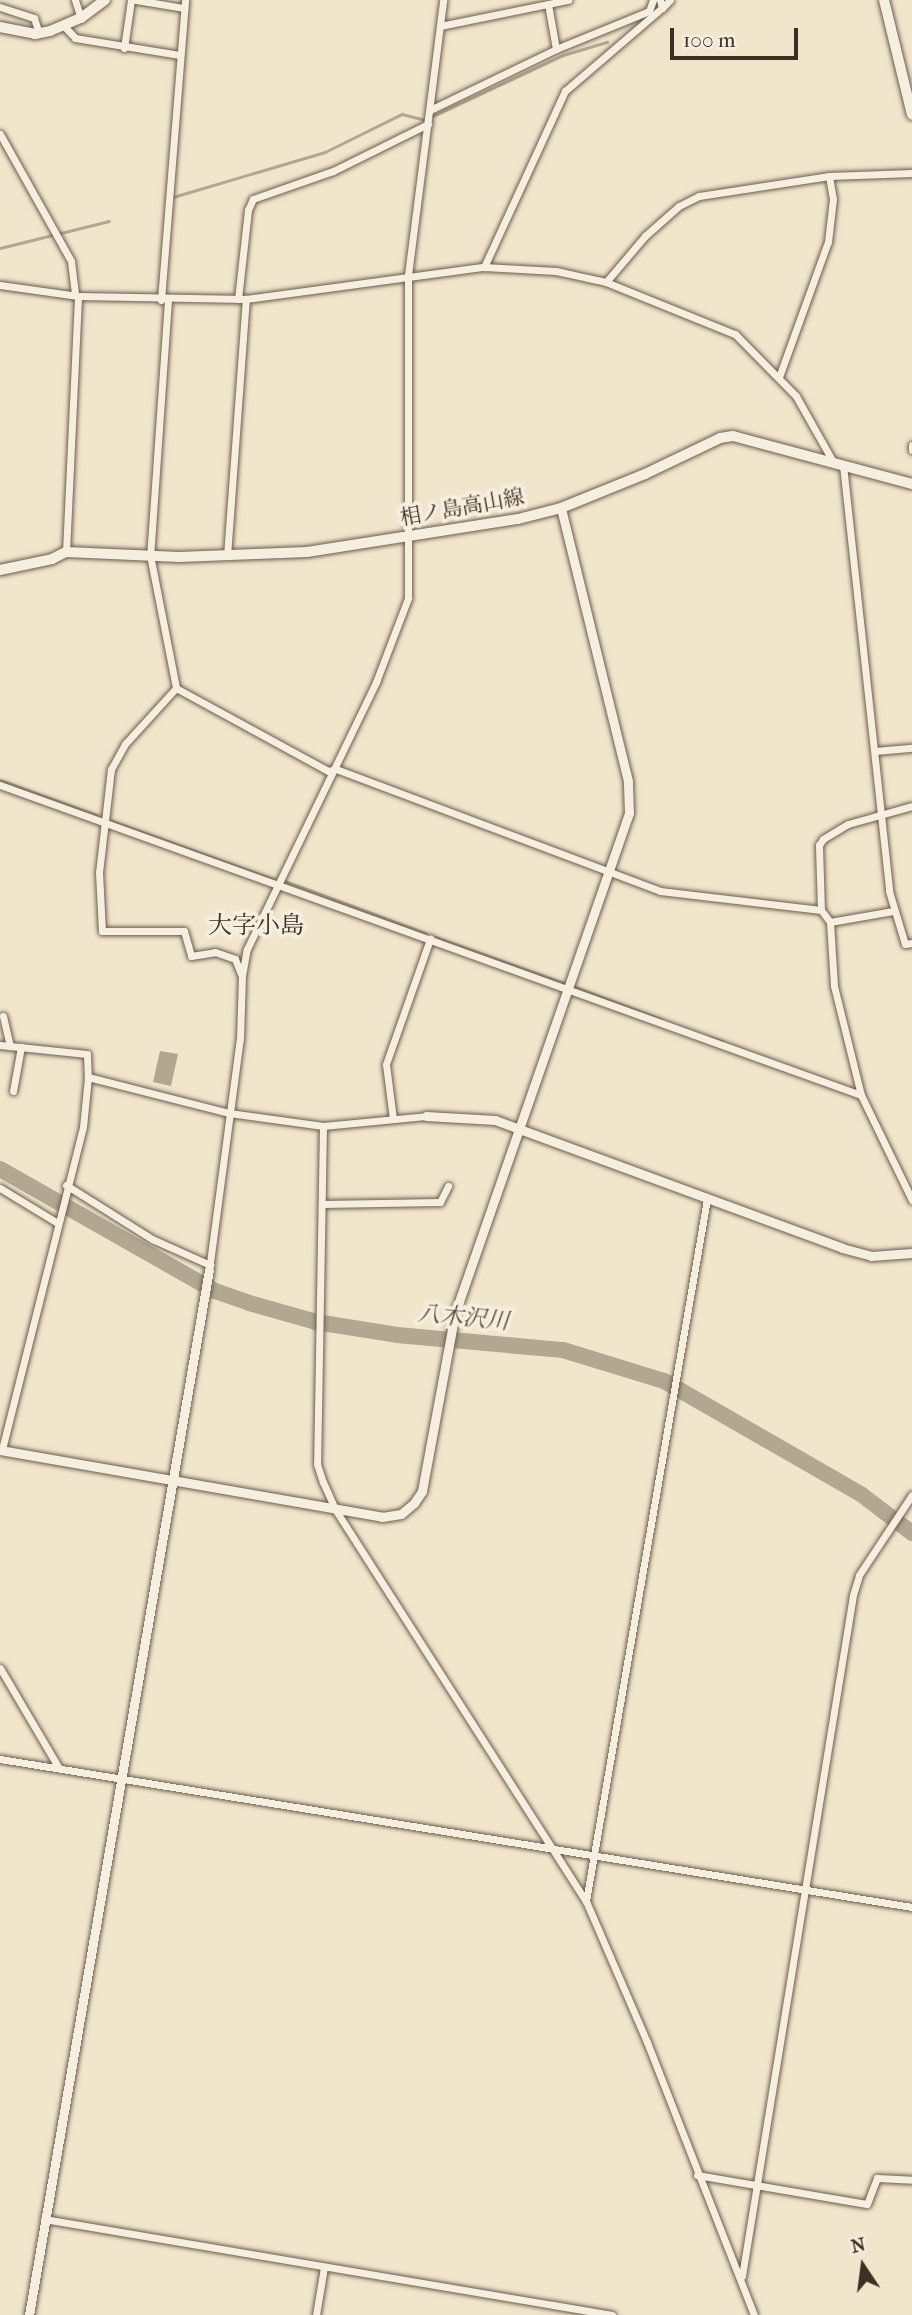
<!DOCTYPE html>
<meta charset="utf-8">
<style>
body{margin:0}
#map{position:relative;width:912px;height:2315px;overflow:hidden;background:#f1e5cc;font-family:"IM FELL French Canon","Noto Serif JP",serif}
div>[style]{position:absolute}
.water>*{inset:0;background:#b4a792}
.stream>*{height:2.5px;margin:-1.25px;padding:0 1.25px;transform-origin:1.25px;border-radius:1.25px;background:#b4a792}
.river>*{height:16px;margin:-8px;padding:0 8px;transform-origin:8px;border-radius:8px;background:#b4a792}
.roads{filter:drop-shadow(0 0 2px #6c5c4c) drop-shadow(0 0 2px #6c5c4c)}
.minor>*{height:7px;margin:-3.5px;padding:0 3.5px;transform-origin:3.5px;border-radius:3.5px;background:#f6eede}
.tertiary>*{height:9px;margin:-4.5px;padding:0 4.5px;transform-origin:4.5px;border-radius:4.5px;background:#f6eede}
.secondary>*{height:10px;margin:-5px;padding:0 5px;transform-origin:5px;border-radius:5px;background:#f6eede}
span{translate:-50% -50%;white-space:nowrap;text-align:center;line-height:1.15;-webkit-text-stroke:7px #f6eede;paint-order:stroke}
.street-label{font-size:21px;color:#3f2e22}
.water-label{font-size:23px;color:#5c4c3e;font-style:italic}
.quarter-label{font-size:24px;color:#3f2e22}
.north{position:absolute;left:828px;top:2231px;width:70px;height:70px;-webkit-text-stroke:5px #f6eede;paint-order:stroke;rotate:347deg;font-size:19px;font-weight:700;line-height:28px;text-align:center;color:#3f2e22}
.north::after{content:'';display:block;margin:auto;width:24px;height:32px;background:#3f2e22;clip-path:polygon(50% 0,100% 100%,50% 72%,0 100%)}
.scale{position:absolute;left:670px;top:28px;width:128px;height:32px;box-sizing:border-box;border:4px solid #3f2e22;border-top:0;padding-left:9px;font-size:21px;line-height:24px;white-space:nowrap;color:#3f2e22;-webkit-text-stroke:5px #f6eede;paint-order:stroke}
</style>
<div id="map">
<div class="water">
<div style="clip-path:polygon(160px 1051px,178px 1054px,171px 1086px,153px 1082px)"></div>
</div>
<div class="stream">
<div style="left:433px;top:116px;width:144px;rotate:-25.1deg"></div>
<div style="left:563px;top:55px;width:46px;rotate:-16.5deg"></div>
<div style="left:173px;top:197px;width:159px;rotate:-16.5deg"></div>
<div style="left:325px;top:152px;width:86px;rotate:-26.3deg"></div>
<div style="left:402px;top:114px;width:21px;rotate:14deg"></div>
<div style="left:0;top:248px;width:112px;rotate:-13.9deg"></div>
<div style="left:0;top:780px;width:103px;rotate:19.8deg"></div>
<div style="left:112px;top:821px;width:171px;rotate:19.8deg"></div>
<div style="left:282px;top:880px;width:153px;rotate:20.3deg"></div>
<div style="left:436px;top:937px;width:136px;rotate:19.8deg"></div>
<div style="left:573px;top:986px;width:94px;rotate:20.6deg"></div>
<div style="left:709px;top:1037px;width:14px;rotate:17deg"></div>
</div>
<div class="river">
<div style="left:0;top:1169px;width:247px;rotate:29.6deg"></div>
<div style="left:215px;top:1291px;width:36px;rotate:19deg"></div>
<div style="left:249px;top:1303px;width:70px;rotate:15.8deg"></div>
<div style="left:316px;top:1322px;width:82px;rotate:9.1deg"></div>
<div style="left:397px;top:1335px;width:167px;rotate:5.2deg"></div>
<div style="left:563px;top:1350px;width:106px;rotate:17.1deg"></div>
<div style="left:664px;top:1381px;width:228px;rotate:29.9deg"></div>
<div style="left:862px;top:1495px;width:63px;rotate:37.2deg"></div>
</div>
<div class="roads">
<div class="minor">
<div style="left:75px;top:0;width:19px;rotate:72deg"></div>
<div style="left:136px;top:0;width:49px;rotate:9.5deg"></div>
<div style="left:548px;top:4px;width:46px;rotate:79.9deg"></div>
<div style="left:0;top:7px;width:36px;rotate:18deg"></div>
<div style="left:34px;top:18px;width:16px;rotate:72deg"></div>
<div style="left:662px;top:8px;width:11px;rotate:-45deg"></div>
<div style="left:64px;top:26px;width:16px;rotate:47deg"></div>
<div style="left:75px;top:38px;width:106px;rotate:9.2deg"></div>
<div style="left:440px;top:26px;width:131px;rotate:-11.5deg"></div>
<div style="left:124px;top:48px;width:49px;rotate:-81.7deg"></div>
<div style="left:430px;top:110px;width:140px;rotate:-25.8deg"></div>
<div style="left:556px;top:49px;width:100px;rotate:-22.2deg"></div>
<div style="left:649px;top:11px;width:12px;rotate:-70deg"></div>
<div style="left:0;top:134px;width:145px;rotate:60.8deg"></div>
<div style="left:71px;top:261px;width:34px;rotate:83deg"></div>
<div style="left:484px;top:267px;width:194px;rotate:-65.3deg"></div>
<div style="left:565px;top:91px;width:128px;rotate:-40.6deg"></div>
<div style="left:662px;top:8px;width:8px;rotate:-104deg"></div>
<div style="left:606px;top:282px;width:60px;rotate:-49.7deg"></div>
<div style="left:645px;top:236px;width:45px;rotate:-41.4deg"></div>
<div style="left:679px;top:206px;width:22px;rotate:-27deg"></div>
<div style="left:699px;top:196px;width:132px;rotate:-8.7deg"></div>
<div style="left:829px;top:176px;width:83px;rotate:-2.1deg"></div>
<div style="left:0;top:285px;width:79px;rotate:8deg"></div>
<div style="left:78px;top:296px;width:168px;rotate:1deg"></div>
<div style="left:246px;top:299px;width:240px;rotate:-7.7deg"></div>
<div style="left:484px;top:267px;width:72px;rotate:3.2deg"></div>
<div style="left:556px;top:271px;width:51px;rotate:12.4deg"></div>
<div style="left:606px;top:282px;width:139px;rotate:22deg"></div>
<div style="left:735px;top:334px;width:87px;rotate:45.5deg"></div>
<div style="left:796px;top:396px;width:73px;rotate:60.6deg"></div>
<div style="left:238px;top:299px;width:90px;rotate:-83.6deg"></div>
<div style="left:248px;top:210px;width:12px;rotate:-66deg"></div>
<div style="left:253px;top:199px;width:85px;rotate:-19.3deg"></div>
<div style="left:333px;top:171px;width:106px;rotate:-26.3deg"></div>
<div style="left:161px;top:300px;width:301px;rotate:-85.4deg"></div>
<div style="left:168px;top:300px;width:256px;rotate:94deg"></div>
<div style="left:150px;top:555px;width:136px;rotate:78.9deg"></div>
<div style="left:176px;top:688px;width:173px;rotate:28.6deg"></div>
<div style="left:328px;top:771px;width:8px;rotate:-14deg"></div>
<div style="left:336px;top:769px;width:346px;rotate:20.6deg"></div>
<div style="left:660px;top:891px;width:162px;rotate:6.7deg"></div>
<div style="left:821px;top:910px;width:15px;rotate:53deg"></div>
<div style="left:830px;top:922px;width:64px;rotate:86.4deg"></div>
<div style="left:834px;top:986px;width:112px;rotate:76.1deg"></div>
<div style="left:861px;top:1095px;width:117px;rotate:64.1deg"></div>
<div style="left:779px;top:377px;width:144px;rotate:-70.1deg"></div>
<div style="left:828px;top:242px;width:43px;rotate:-83.4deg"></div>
<div style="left:833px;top:199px;width:23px;rotate:-100deg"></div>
<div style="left:912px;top:445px;width:5px;rotate:90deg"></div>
<div style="left:843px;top:465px;width:428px;rotate:83.8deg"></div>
<div style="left:889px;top:891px;width:55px;rotate:73.2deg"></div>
<div style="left:905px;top:944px;width:7px;rotate:-8deg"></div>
<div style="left:66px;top:552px;width:256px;rotate:-87.3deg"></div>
<div style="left:227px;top:556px;width:258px;rotate:-85.8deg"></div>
<div style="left:176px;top:688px;width:76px;rotate:132.3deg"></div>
<div style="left:125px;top:744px;width:29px;rotate:119deg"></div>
<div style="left:111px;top:769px;width:104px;rotate:96.6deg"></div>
<div style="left:99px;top:872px;width:59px;rotate:87.1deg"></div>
<div style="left:102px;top:931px;width:82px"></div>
<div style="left:184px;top:931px;width:26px;rotate:74deg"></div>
<div style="left:191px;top:956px;width:24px;rotate:-9deg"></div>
<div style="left:215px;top:952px;width:21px;rotate:19deg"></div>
<div style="left:235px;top:959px;width:16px;rotate:68deg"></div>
<div style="left:875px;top:751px;width:37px;rotate:-5deg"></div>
<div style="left:0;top:785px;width:915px;rotate:19.8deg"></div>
<div style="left:821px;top:910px;width:65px;rotate:-91.8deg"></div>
<div style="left:819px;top:845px;width:7px;rotate:-56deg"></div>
<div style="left:823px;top:839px;width:29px;rotate:-31deg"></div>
<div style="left:848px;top:824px;width:66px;rotate:-15.7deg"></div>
<div style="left:830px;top:922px;width:64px;rotate:-9.9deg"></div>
<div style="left:3px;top:1016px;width:31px;rotate:77deg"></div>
<div style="left:0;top:1045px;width:87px;rotate:5.9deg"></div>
<div style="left:87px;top:1054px;width:23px;rotate:88deg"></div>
<div style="left:88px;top:1077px;width:50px;rotate:95.7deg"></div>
<div style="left:83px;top:1127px;width:333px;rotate:104.1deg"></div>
<div style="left:88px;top:1077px;width:146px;rotate:14.3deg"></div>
<div style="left:229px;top:1113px;width:95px;rotate:7.9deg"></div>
<div style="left:323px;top:1126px;width:103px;rotate:-5.5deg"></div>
<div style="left:13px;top:1091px;width:45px;rotate:-79.7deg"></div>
<div style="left:393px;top:1119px;width:55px;rotate:-97.3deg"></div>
<div style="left:386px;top:1064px;width:133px;rotate:-70.6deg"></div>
<div style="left:323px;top:1126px;width:338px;rotate:91deg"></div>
<div style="left:317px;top:1464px;width:19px;rotate:72deg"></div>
<div style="left:323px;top:1482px;width:30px;rotate:66deg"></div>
<div style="left:335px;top:1509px;width:465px;rotate:57.4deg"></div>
<div style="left:586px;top:1901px;width:154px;rotate:66.6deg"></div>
<div style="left:647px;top:2042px;width:293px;rotate:68.6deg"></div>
<div style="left:66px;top:1185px;width:102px;rotate:32.1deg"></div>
<div style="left:152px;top:1239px;width:64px;rotate:24.1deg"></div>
<div style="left:0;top:1188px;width:66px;rotate:31.3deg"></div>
<div style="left:322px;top:1204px;width:118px;rotate:-1deg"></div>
<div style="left:440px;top:1202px;width:18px;rotate:-63deg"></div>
<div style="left:209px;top:1270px;width:233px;rotate:-82.4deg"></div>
<div style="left:240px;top:1039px;width:63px;rotate:-88.2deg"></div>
<div style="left:242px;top:976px;width:27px;rotate:-80deg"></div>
<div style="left:247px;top:949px;width:297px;rotate:-64.2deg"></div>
<div style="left:376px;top:682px;width:90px;rotate:-69.1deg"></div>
<div style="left:408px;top:598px;width:323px;rotate:-90deg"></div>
<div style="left:408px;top:275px;width:277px;rotate:-82.7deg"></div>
<div style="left:0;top:1668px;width:116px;rotate:59.5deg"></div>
<div style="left:0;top:1759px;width:924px;rotate:9.22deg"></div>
<div style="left:586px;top:1901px;width:712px;rotate:-80.22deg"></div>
<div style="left:697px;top:2175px;width:172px;rotate:9.7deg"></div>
<div style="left:867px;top:2204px;width:28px;rotate:-69deg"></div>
<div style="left:877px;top:2178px;width:35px;rotate:3deg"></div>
<div style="left:44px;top:2219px;width:576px;rotate:9.59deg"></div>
<div style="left:742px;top:2276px;width:690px;rotate:-80.74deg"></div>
<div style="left:853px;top:1595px;width:21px;rotate:-73deg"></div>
<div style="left:859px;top:1575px;width:96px;rotate:-56.5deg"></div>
<div style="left:316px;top:2315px;width:49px;rotate:-80.5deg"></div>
</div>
<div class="tertiary">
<div style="left:426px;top:1116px;width:69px;rotate:3.3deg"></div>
<div style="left:495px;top:1120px;width:370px;rotate:20.2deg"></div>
<div style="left:842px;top:1248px;width:30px;rotate:15deg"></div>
<div style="left:871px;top:1256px;width:41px;rotate:-4.2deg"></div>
<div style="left:0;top:1450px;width:388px;rotate:9.9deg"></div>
<div style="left:382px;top:1517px;width:19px;rotate:-9deg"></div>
<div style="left:401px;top:1514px;width:17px;rotate:-40deg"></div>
<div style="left:414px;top:1503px;width:14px;rotate:-56deg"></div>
<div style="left:422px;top:1491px;width:181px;rotate:-79.5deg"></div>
<div style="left:455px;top:1313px;width:529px;rotate:-70.81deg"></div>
<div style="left:629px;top:813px;width:32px;rotate:-92deg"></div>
<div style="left:628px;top:781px;width:281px;rotate:-103.8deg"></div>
<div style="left:29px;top:2315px;width:1060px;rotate:-80.23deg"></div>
</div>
<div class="secondary">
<div style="left:884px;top:0;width:118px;rotate:76.3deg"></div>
<div style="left:0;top:27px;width:36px;rotate:11deg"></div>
<div style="left:35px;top:34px;width:15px;rotate:-11deg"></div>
<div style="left:50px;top:31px;width:34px;rotate:-23deg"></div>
<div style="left:81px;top:18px;width:30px;rotate:-37deg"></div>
<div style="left:0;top:570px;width:53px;rotate:-11.9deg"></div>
<div style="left:52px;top:559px;width:16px;rotate:-27deg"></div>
<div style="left:66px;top:552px;width:113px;rotate:2.5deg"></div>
<div style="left:179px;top:557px;width:128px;rotate:-2.2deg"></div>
<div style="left:307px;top:552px;width:214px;rotate:-8.9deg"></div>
<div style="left:518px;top:519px;width:44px;rotate:-14.3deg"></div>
<div style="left:561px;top:508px;width:91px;rotate:-22deg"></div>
<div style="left:645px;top:474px;width:83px;rotate:-25.6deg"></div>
<div style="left:720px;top:438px;width:13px;rotate:-9deg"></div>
<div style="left:733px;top:436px;width:185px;rotate:15deg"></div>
</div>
</div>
<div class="street-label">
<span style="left:462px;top:507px;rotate:-10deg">相ノ島高山線</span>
</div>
<div class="water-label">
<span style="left:463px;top:1318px;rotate:5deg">八木沢川</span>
</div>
<div class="quarter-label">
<span style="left:256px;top:926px">大字小島</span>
</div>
<div class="north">N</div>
<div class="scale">100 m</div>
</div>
